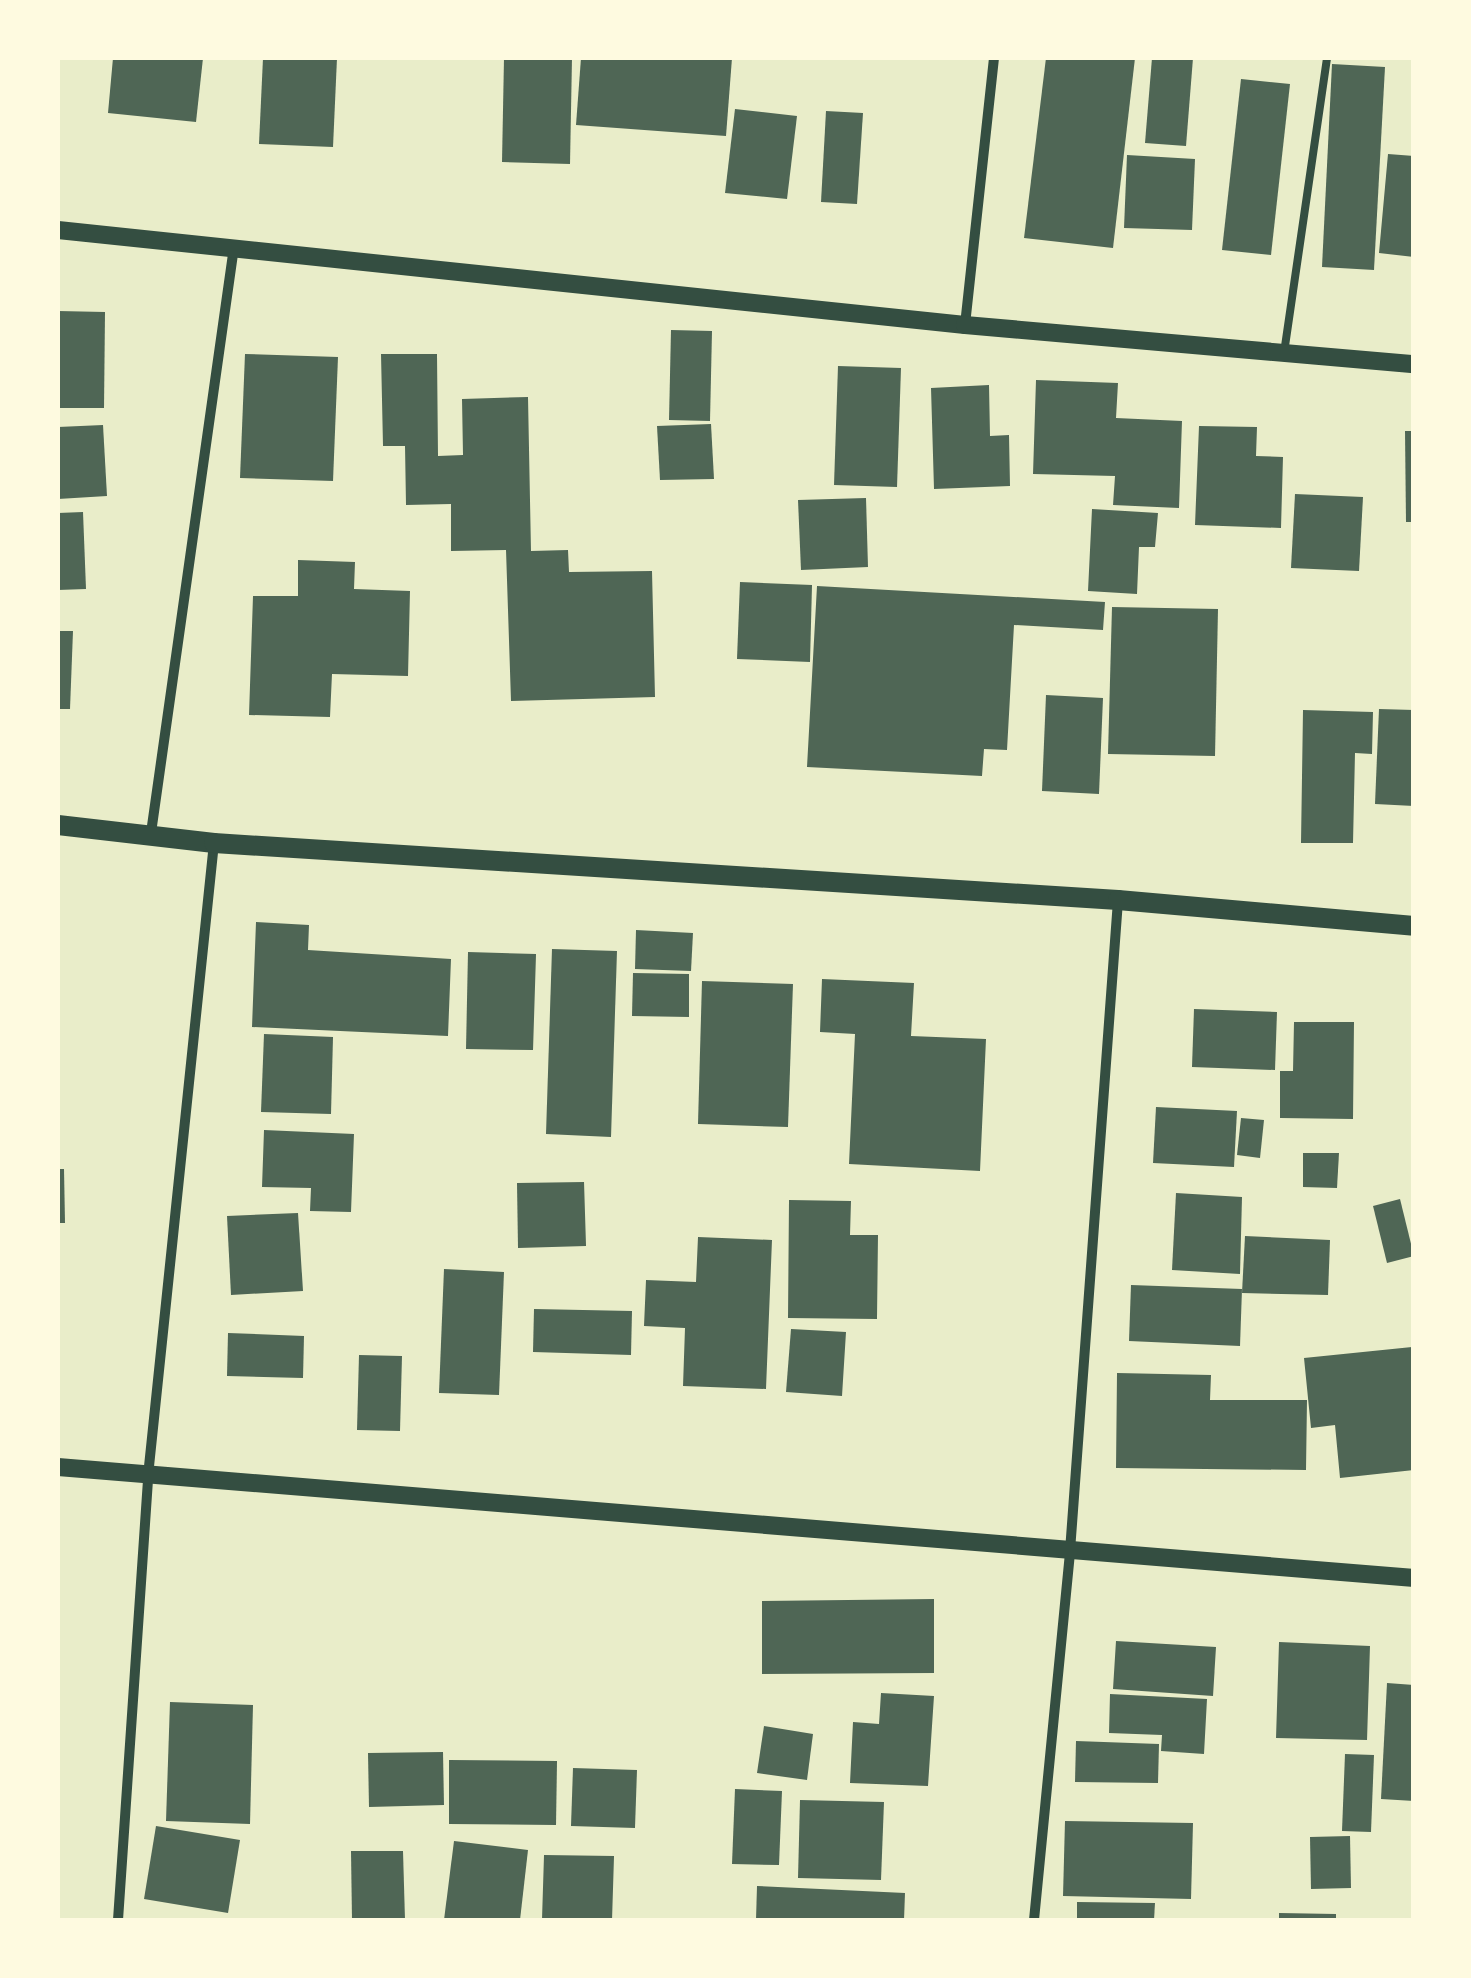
<!DOCTYPE html>
<style>
body{margin:0}
#map{position:relative;width:1471px;height:1978px;overflow:hidden;background:#e9edc9;font-family:Raleway,sans-serif}
div>[style]{position:absolute}
.building>*{inset:0;background:#4f6655}
.service>*{height:8px;margin:-4px;padding:0 4px;transform-origin:4px;border-radius:4px;background:#344e41}
.minor>*{height:10px;margin:-5px;padding:0 5px;transform-origin:5px;border-radius:5px;background:#344e41}
.tertiary>*{height:18px;margin:-9px;padding:0 9px;transform-origin:9px;border-radius:9px;background:#344e41}
.secondary>*{height:20px;margin:-10px;padding:0 10px;transform-origin:10px;border-radius:10px;background:#344e41}
span{translate:-50% -50%;white-space:nowrap;text-align:center;line-height:1.15;-webkit-text-stroke:10px #fefae0;paint-order:stroke}
.frame{position:absolute;inset:0;border:60px solid #fefae0;pointer-events:none}
</style>
<div id="map">
<div class="building">
<div style="clip-path:polygon(113px 58px,203px 58px,196px 122px,108px 113px)"></div>
<div style="clip-path:polygon(263px 58px,337px 58px,333px 147px,259px 144px)"></div>
<div style="clip-path:polygon(504px 58px,572px 58px,570px 164px,502px 162px)"></div>
<div style="clip-path:polygon(581px 58px,732px 58px,726px 136px,576px 125px)"></div>
<div style="clip-path:polygon(1046px 58px,1135px 58px,1113px 248px,1024px 238px)"></div>
<div style="clip-path:polygon(1152px 58px,1193px 58px,1186px 146px,1145px 143px)"></div>
<div style="clip-path:polygon(1332px 64px,1385px 67px,1374px 270px,1322px 267px)"></div>
<div style="clip-path:polygon(1241px 79px,1290px 84px,1271px 255px,1222px 250px)"></div>
<div style="clip-path:polygon(735px 109px,797px 116px,787px 199px,725px 193px)"></div>
<div style="clip-path:polygon(826px 111px,863px 113px,857px 204px,821px 202px)"></div>
<div style="clip-path:polygon(1388px 154px,1414px 156px,1414px 257px,1379px 253px)"></div>
<div style="clip-path:polygon(1127px 155px,1195px 159px,1192px 230px,1124px 228px)"></div>
<div style="clip-path:polygon(58px 311px,105px 312px,104px 408px,58px 408px)"></div>
<div style="clip-path:polygon(671px 330px,712px 331px,710px 421px,669px 420px)"></div>
<div style="clip-path:polygon(245px 354px,338px 357px,333px 481px,240px 478px)"></div>
<div style="clip-path:polygon(381px 354px,437px 354px,438px 456px,463px 455px,462px 399px,528px 397px,531px 551px,568px 550px,569px 572px,652px 571px,655px 697px,511px 701px,506px 550px,451px 551px,451px 504px,406px 505px,405px 446px,383px 446px)"></div>
<div style="clip-path:polygon(838px 366px,901px 368px,897px 487px,834px 485px)"></div>
<div style="clip-path:polygon(1036px 380px,1118px 383px,1116px 418px,1182px 421px,1179px 508px,1113px 505px,1115px 476px,1033px 474px)"></div>
<div style="clip-path:polygon(989px 385px,990px 436px,1009px 435px,1010px 486px,934px 489px,931px 388px)"></div>
<div style="clip-path:polygon(711px 424px,714px 479px,660px 480px,657px 426px)"></div>
<div style="clip-path:polygon(103px 425px,107px 496px,58px 499px,58px 427px)"></div>
<div style="clip-path:polygon(1199px 426px,1257px 427px,1256px 456px,1283px 457px,1281px 528px,1195px 525px)"></div>
<div style="clip-path:polygon(1405px 431px,1414px 431px,1414px 522px,1406px 522px)"></div>
<div style="clip-path:polygon(1295px 494px,1363px 497px,1359px 571px,1291px 568px)"></div>
<div style="clip-path:polygon(866px 498px,868px 567px,801px 570px,798px 500px)"></div>
<div style="clip-path:polygon(1092px 509px,1158px 513px,1155px 547px,1139px 547px,1137px 594px,1088px 591px)"></div>
<div style="clip-path:polygon(83px 512px,86px 589px,58px 590px,58px 513px)"></div>
<div style="clip-path:polygon(298px 560px,355px 562px,354px 589px,410px 591px,408px 676px,332px 674px,330px 717px,249px 715px,253px 596px,298px 596px)"></div>
<div style="clip-path:polygon(740px 582px,812px 585px,810px 662px,737px 659px)"></div>
<div style="clip-path:polygon(817px 586px,1105px 602px,1103px 630px,1014px 625px,1007px 750px,984px 749px,982px 776px,807px 767px)"></div>
<div style="clip-path:polygon(1112px 607px,1218px 609px,1215px 756px,1108px 754px)"></div>
<div style="clip-path:polygon(58px 631px,73px 631px,70px 709px,58px 709px)"></div>
<div style="clip-path:polygon(1046px 695px,1103px 698px,1099px 794px,1042px 791px)"></div>
<div style="clip-path:polygon(1379px 709px,1414px 710px,1414px 806px,1375px 804px)"></div>
<div style="clip-path:polygon(1303px 710px,1373px 712px,1372px 754px,1355px 753px,1353px 843px,1301px 843px)"></div>
<div style="clip-path:polygon(256px 922px,309px 925px,308px 950px,451px 959px,448px 1036px,252px 1027px)"></div>
<div style="clip-path:polygon(636px 930px,693px 933px,691px 971px,635px 969px)"></div>
<div style="clip-path:polygon(552px 949px,617px 951px,611px 1137px,546px 1134px)"></div>
<div style="clip-path:polygon(468px 952px,536px 954px,533px 1050px,466px 1049px)"></div>
<div style="clip-path:polygon(633px 973px,689px 974px,689px 1017px,632px 1016px)"></div>
<div style="clip-path:polygon(822px 979px,914px 983px,911px 1036px,986px 1039px,980px 1171px,849px 1164px,855px 1034px,820px 1032px)"></div>
<div style="clip-path:polygon(702px 981px,793px 984px,788px 1127px,698px 1124px)"></div>
<div style="clip-path:polygon(1194px 1009px,1277px 1012px,1275px 1070px,1192px 1067px)"></div>
<div style="clip-path:polygon(1294px 1022px,1354px 1022px,1353px 1119px,1280px 1118px,1280px 1071px,1293px 1071px)"></div>
<div style="clip-path:polygon(264px 1034px,333px 1037px,331px 1114px,261px 1112px)"></div>
<div style="clip-path:polygon(1156px 1107px,1237px 1111px,1234px 1167px,1153px 1163px)"></div>
<div style="clip-path:polygon(1241px 1118px,1264px 1120px,1260px 1158px,1237px 1155px)"></div>
<div style="clip-path:polygon(264px 1130px,354px 1134px,351px 1212px,310px 1211px,311px 1188px,262px 1187px)"></div>
<div style="clip-path:polygon(1303px 1153px,1339px 1153px,1337px 1188px,1303px 1187px)"></div>
<div style="clip-path:polygon(58px 1169px,64px 1169px,65px 1223px,58px 1223px)"></div>
<div style="clip-path:polygon(584px 1182px,586px 1246px,518px 1248px,517px 1183px)"></div>
<div style="clip-path:polygon(1176px 1193px,1242px 1197px,1240px 1274px,1172px 1270px)"></div>
<div style="clip-path:polygon(1400px 1199px,1414px 1256px,1387px 1263px,1373px 1206px)"></div>
<div style="clip-path:polygon(789px 1200px,851px 1201px,850px 1235px,878px 1235px,877px 1319px,788px 1318px)"></div>
<div style="clip-path:polygon(298px 1213px,303px 1291px,231px 1295px,227px 1216px)"></div>
<div style="clip-path:polygon(1245px 1236px,1330px 1240px,1328px 1295px,1242px 1293px)"></div>
<div style="clip-path:polygon(698px 1237px,772px 1240px,766px 1389px,683px 1386px,685px 1328px,644px 1326px,646px 1280px,696px 1282px)"></div>
<div style="clip-path:polygon(444px 1269px,504px 1272px,499px 1395px,439px 1393px)"></div>
<div style="clip-path:polygon(1131px 1285px,1242px 1289px,1240px 1346px,1129px 1341px)"></div>
<div style="clip-path:polygon(534px 1309px,632px 1311px,631px 1355px,533px 1352px)"></div>
<div style="clip-path:polygon(791px 1329px,846px 1332px,842px 1396px,786px 1392px)"></div>
<div style="clip-path:polygon(228px 1333px,304px 1336px,303px 1378px,227px 1376px)"></div>
<div style="clip-path:polygon(1412px 1347px,1414px 1470px,1340px 1478px,1335px 1425px,1311px 1428px,1304px 1358px)"></div>
<div style="clip-path:polygon(359px 1355px,402px 1356px,400px 1431px,357px 1430px)"></div>
<div style="clip-path:polygon(1117px 1373px,1211px 1375px,1210px 1400px,1307px 1400px,1306px 1470px,1116px 1468px)"></div>
<div style="clip-path:polygon(934px 1599px,934px 1673px,762px 1674px,762px 1601px)"></div>
<div style="clip-path:polygon(1116px 1641px,1216px 1647px,1213px 1696px,1113px 1689px)"></div>
<div style="clip-path:polygon(1279px 1642px,1370px 1646px,1367px 1740px,1276px 1738px)"></div>
<div style="clip-path:polygon(1387px 1683px,1414px 1685px,1414px 1801px,1381px 1799px)"></div>
<div style="clip-path:polygon(881px 1693px,934px 1696px,928px 1786px,850px 1783px,853px 1722px,879px 1724px)"></div>
<div style="clip-path:polygon(1110px 1694px,1207px 1699px,1204px 1754px,1161px 1751px,1162px 1735px,1109px 1733px)"></div>
<div style="clip-path:polygon(170px 1702px,253px 1705px,250px 1824px,166px 1821px)"></div>
<div style="clip-path:polygon(764px 1726px,813px 1734px,807px 1780px,757px 1773px)"></div>
<div style="clip-path:polygon(1076px 1741px,1159px 1744px,1158px 1783px,1075px 1782px)"></div>
<div style="clip-path:polygon(443px 1752px,444px 1805px,369px 1807px,368px 1753px)"></div>
<div style="clip-path:polygon(1345px 1754px,1374px 1755px,1371px 1832px,1342px 1831px)"></div>
<div style="clip-path:polygon(449px 1760px,557px 1761px,556px 1825px,449px 1824px)"></div>
<div style="clip-path:polygon(573px 1768px,637px 1770px,635px 1828px,571px 1826px)"></div>
<div style="clip-path:polygon(735px 1789px,782px 1791px,779px 1865px,732px 1864px)"></div>
<div style="clip-path:polygon(800px 1800px,884px 1802px,881px 1880px,798px 1878px)"></div>
<div style="clip-path:polygon(1065px 1821px,1193px 1823px,1191px 1899px,1063px 1896px)"></div>
<div style="clip-path:polygon(156px 1826px,240px 1840px,228px 1913px,144px 1899px)"></div>
<div style="clip-path:polygon(1350px 1836px,1351px 1888px,1311px 1889px,1310px 1837px)"></div>
<div style="clip-path:polygon(454px 1841px,528px 1850px,520px 1920px,444px 1920px)"></div>
<div style="clip-path:polygon(351px 1851px,403px 1851px,405px 1920px,352px 1920px)"></div>
<div style="clip-path:polygon(544px 1855px,614px 1856px,612px 1920px,542px 1920px)"></div>
<div style="clip-path:polygon(757px 1886px,905px 1893px,904px 1920px,756px 1920px)"></div>
<div style="clip-path:polygon(1077px 1902px,1155px 1903px,1154px 1920px,1077px 1920px)"></div>
<div style="clip-path:polygon(1279px 1913px,1336px 1914px,1336px 1920px,1279px 1920px)"></div>
</div>
<div class="service">
<div style="left:1284px;top:353px;width:298px;rotate:-81.7deg"></div>
</div>
<div class="minor">
<div style="left:965px;top:325px;width:269px;rotate:-83.8deg"></div>
<div style="left:151px;top:833px;width:592px;rotate:-81.94deg"></div>
<div style="left:118px;top:1920px;width:445px;rotate:-86.1deg"></div>
<div style="left:148px;top:1476px;width:636px;rotate:-84.05deg"></div>
<div style="left:1034px;top:1920px;width:371px;rotate:-84.4deg"></div>
<div style="left:1070px;top:1551px;width:653px;rotate:-85.78deg"></div>
</div>
<div class="tertiary">
<div style="left:58px;top:230px;width:912px;rotate:5.98deg"></div>
<div style="left:965px;top:325px;width:451px;rotate:5deg"></div>
<div style="left:58px;top:1467px;width:1361px;rotate:4.68deg"></div>
</div>
<div class="secondary">
<div style="left:58px;top:825px;width:157px;rotate:6.6deg"></div>
<div style="left:214px;top:843px;width:906px;rotate:3.61deg"></div>
<div style="left:1118px;top:900px;width:297px;rotate:5deg"></div>
</div>
<div class="frame"></div>
</div>
